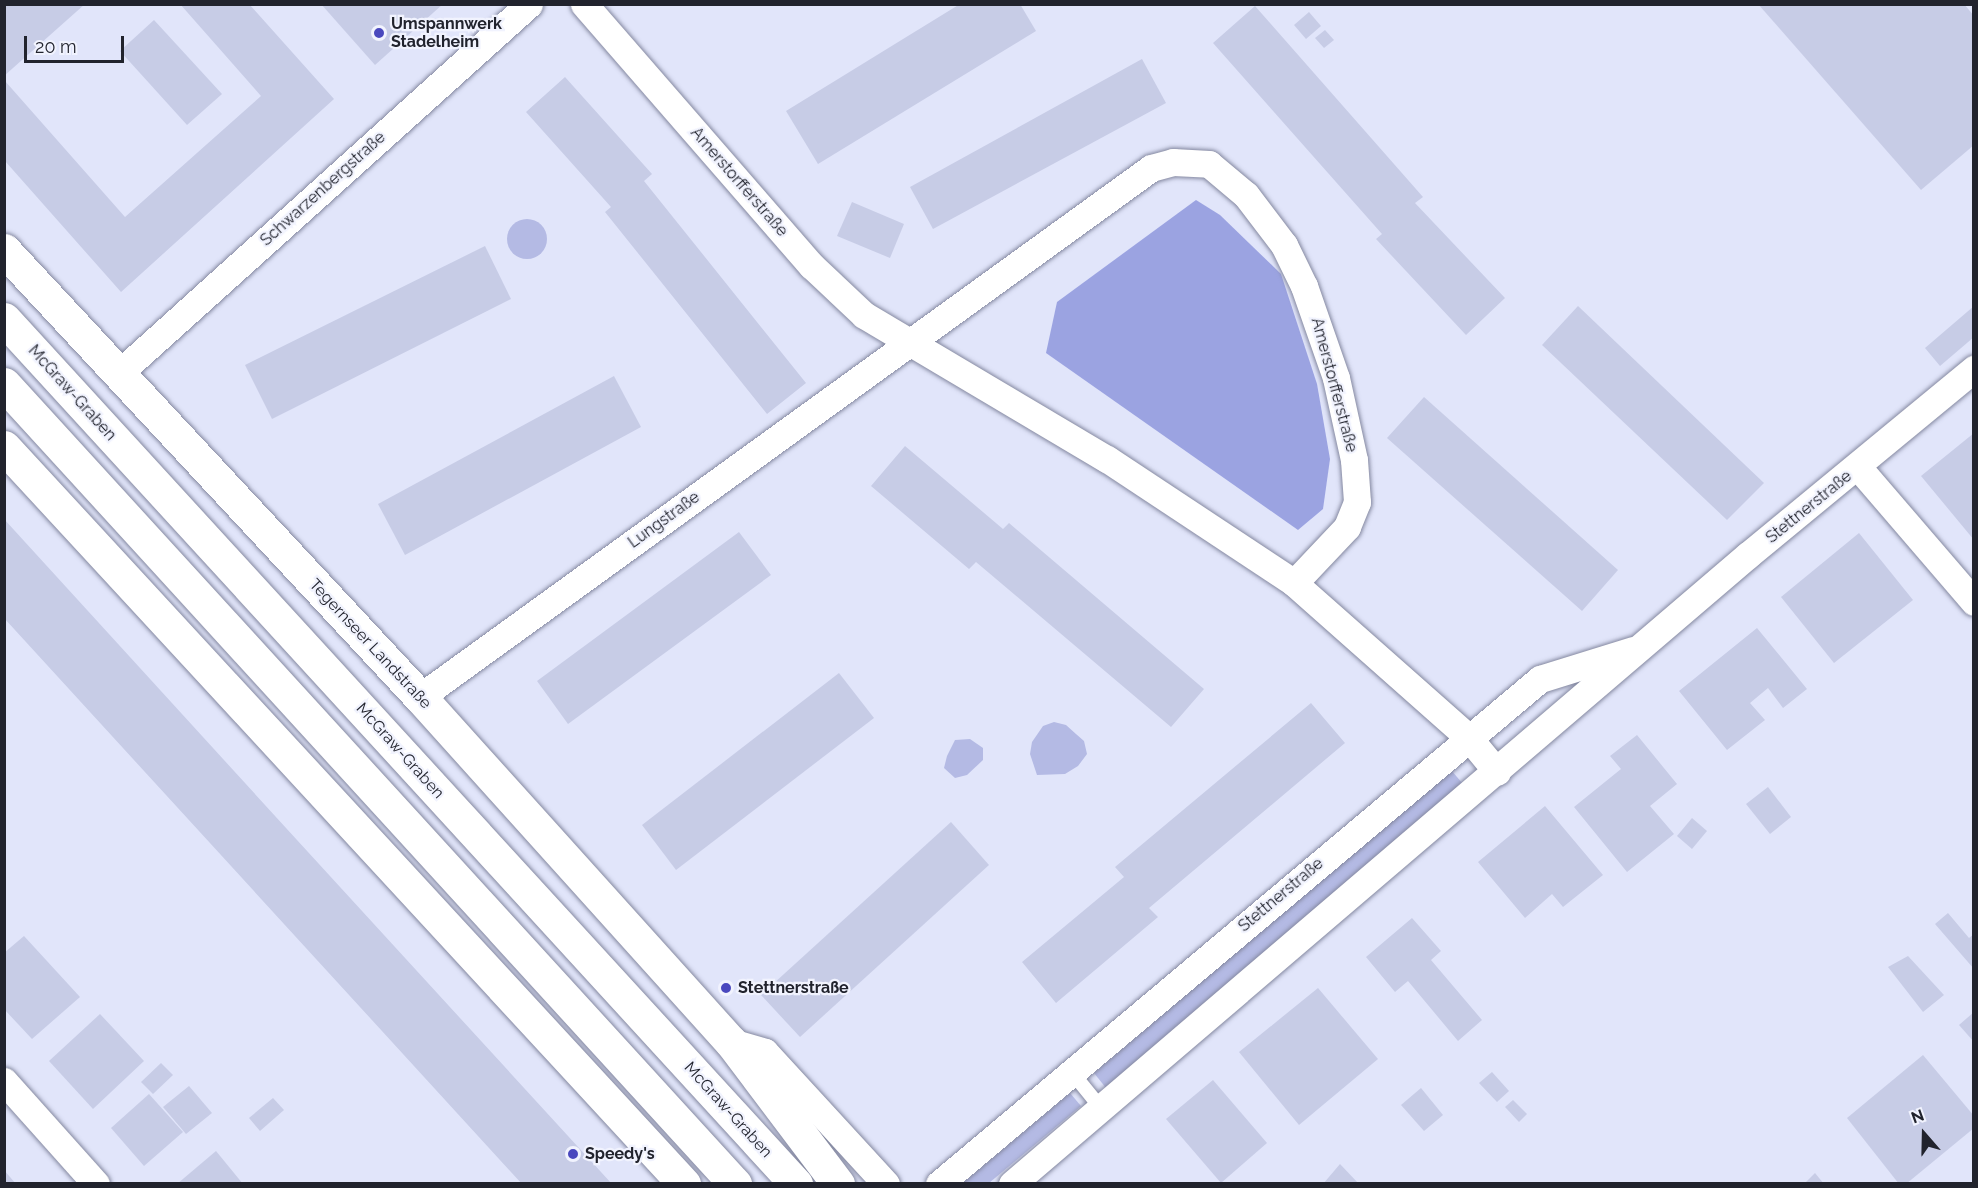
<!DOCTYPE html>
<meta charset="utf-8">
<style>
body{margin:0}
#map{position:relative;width:1978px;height:1188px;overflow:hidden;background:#e1e5fa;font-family:Raleway,sans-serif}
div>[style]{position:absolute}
.green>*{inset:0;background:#b4bae4}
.round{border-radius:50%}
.forest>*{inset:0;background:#9ba3e1}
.building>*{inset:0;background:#c7cce6}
.roads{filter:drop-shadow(0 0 2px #8488a0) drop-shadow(0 0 2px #8488a0)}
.lane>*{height:14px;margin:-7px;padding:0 7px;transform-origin:7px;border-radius:7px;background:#fff}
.street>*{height:27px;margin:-13.5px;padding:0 13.5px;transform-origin:13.5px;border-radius:13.5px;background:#fff}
.secondary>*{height:33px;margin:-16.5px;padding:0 16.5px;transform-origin:16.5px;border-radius:16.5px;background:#fff}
.highway>*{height:33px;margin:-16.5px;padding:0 16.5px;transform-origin:16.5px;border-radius:16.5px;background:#fff}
.dots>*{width:16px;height:16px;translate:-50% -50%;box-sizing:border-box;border:3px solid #f1f3fe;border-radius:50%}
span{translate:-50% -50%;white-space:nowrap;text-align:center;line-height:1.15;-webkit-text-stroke:4.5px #f1f3fe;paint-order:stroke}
.poi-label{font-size:16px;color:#21232d;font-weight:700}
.left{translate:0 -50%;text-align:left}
.street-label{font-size:16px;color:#21232d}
.frame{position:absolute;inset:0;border:6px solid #21232d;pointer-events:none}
.north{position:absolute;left:1894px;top:1104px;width:60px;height:60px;-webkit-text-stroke:4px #f1f3fe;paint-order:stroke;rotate:340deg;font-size:16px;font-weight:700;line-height:24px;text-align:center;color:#21232d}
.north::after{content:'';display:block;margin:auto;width:21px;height:27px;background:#21232d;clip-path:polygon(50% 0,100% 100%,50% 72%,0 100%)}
.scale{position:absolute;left:24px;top:36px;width:100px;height:27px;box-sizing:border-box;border:3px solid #21232d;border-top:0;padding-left:8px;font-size:18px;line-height:21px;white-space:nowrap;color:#21232d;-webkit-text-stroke:4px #f1f3fe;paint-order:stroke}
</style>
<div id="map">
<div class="green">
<div class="round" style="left:507px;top:219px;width:40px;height:40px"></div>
<div style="clip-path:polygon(1054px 722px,1066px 725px,1076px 734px,1084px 741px,1087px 754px,1078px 766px,1065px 774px,1037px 775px,1030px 754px,1032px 742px,1043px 726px)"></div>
<div style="clip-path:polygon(970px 739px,983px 748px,983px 760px,967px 775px,955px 778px,944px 768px,947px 756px,955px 740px)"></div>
<div style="clip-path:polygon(1451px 770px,1463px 784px,1106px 1088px,1094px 1073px)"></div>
<div style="clip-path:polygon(1070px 1093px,1081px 1106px,989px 1183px,963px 1183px)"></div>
</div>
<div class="forest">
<div style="clip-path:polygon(1196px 200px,1220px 215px,1281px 274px,1317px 384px,1330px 459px,1323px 509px,1298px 530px,1046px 353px,1057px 302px)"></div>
</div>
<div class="building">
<div style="clip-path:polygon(8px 4px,85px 4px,4px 76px,4px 8px)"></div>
<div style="clip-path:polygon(180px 4px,249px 4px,334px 99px,121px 292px,5px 161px,5px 81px,125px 217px,261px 96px)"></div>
<div style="clip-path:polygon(321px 4px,443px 4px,375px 65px)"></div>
<div style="clip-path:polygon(960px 4px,1020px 4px,1036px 31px,818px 164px,786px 111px)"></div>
<div style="clip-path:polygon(1758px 4px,1964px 4px,1974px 16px,1974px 145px,1921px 190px)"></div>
<div style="clip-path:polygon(1255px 6px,1423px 197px,1415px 203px,1505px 298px,1466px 335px,1376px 239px,1382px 234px,1213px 43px)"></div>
<div style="clip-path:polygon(1309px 12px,1321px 26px,1306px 39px,1294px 25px)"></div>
<div style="clip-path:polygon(154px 20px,222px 94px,187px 125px,120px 51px)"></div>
<div style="clip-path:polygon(1325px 30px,1334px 40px,1324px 48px,1315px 38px)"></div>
<div style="clip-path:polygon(1142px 59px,1166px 103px,933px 229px,910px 187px)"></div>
<div style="clip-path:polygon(565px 77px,652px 174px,644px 181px,806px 383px,767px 414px,605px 212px,611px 207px,526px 112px)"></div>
<div style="clip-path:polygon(852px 202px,904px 224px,890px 258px,837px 236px)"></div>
<div style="clip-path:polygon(485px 246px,511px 299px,272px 419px,245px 365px)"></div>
<div style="clip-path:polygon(1578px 306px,1764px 483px,1727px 520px,1542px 345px)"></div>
<div style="clip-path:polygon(1974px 306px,1974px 337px,1940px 366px,1925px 348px)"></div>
<div style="clip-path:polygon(614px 376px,641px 427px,405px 555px,378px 504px)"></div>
<div style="clip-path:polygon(1424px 397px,1618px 570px,1582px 611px,1387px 438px)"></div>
<div style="clip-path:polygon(1974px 433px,1974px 540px,1921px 476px)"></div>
<div style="clip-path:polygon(905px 446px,1003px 529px,1009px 523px,1204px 689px,1171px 727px,976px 562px,969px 569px,871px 486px)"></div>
<div style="clip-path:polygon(4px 519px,297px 840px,612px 1184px,522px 1184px,4px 618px)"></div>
<div style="clip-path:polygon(739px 532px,771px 575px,568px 724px,537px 681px)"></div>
<div style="clip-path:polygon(1859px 533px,1913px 600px,1834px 663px,1781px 597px)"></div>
<div style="clip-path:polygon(1757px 628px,1807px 689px,1783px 708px,1768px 688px,1750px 703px,1765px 720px,1727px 750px,1679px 691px)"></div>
<div style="clip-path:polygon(839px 673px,874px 718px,676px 870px,642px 825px)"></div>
<div style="clip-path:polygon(1311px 703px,1345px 743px,1149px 908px,1158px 917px,1056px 1003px,1022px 962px,1124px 877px,1115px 867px)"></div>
<div style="clip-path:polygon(1637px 735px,1677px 784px,1650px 806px,1674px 834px,1627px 872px,1574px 807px,1621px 769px,1610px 756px)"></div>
<div style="clip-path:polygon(1768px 787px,1791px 817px,1770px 834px,1746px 804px)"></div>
<div style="clip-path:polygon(1545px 806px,1603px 875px,1563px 907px,1552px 894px,1525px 918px,1478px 862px)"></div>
<div style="clip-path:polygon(1692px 818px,1707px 831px,1692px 849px,1677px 836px)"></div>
<div style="clip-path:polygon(951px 822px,989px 865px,800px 1037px,761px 995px)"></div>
<div style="clip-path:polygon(1948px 913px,1969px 938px,1974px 934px,1974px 969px,1935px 924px)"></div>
<div style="clip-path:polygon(1412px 918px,1441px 951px,1431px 960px,1482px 1020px,1458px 1041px,1408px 981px,1395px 992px,1366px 957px)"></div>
<div style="clip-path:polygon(24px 936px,80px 997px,32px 1039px,4px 1009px,4px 953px)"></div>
<div style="clip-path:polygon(1908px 956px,1944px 995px,1923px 1012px,1888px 967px)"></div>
<div style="clip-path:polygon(1318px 988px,1378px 1059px,1299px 1125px,1239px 1052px)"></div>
<div style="clip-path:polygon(1974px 1012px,1974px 1042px,1959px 1025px)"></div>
<div style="clip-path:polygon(100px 1014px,144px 1061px,93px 1109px,49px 1061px)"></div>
<div style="clip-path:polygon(1923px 1055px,1974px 1116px,1974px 1128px,1906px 1184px,1899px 1184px,1847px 1118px)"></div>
<div style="clip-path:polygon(161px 1063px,173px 1075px,153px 1094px,141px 1082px)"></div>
<div style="clip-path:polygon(1492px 1072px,1509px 1091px,1497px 1102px,1479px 1083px)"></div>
<div style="clip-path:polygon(1213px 1080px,1267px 1143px,1221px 1183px,1166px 1119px)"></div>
<div style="clip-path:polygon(189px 1086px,212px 1113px,186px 1134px,163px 1107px)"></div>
<div style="clip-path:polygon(1421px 1088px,1443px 1115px,1424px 1131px,1401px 1105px)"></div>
<div style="clip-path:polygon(149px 1094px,183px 1132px,144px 1166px,111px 1128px)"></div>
<div style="clip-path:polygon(273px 1098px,284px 1110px,260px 1131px,249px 1118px)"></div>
<div style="clip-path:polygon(1513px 1100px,1527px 1114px,1519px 1122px,1505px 1107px)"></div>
<div style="clip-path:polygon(216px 1151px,243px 1184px,177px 1184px)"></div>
<div style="clip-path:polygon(1340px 1164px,1359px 1184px,1323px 1184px)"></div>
<div style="clip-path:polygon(4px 1170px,16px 1184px,4px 1184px)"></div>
<div style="clip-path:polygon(1815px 1173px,1824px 1184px,1804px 1184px)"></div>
</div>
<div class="roads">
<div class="lane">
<div style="left:1071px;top:1071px;width:48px;rotate:51deg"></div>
</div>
<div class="street">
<div style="left:584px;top:4px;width:347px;rotate:49deg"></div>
<div style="left:812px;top:266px;width:71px;rotate:43.3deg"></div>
<div style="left:864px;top:315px;width:282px;rotate:30.7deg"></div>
<div style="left:1107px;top:459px;width:224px;rotate:33.5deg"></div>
<div style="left:1294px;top:583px;width:234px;rotate:41.5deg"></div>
<div style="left:1469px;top:738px;width:44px;rotate:50.5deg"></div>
<div style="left:118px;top:374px;width:553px;rotate:-41.99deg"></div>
<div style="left:1858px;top:467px;width:178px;rotate:49.3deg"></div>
<div style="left:420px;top:697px;width:902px;rotate:-35.89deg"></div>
<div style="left:1151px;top:168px;width:23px;rotate:-15deg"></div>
<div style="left:1173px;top:162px;width:36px;rotate:3deg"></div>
<div style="left:1209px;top:164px;width:48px;rotate:40deg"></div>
<div style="left:1246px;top:195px;width:63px;rotate:52.8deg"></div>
<div style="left:1284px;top:245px;width:46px;rotate:64deg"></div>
<div style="left:1304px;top:286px;width:97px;rotate:70.8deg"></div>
<div style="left:1336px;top:378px;width:84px;rotate:77.6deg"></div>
<div style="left:1354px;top:460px;width:42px;rotate:85.9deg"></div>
<div style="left:1357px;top:502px;width:27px;rotate:112deg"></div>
<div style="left:1347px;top:527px;width:77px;rotate:133.4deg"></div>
<div style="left:731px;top:1042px;width:35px;rotate:16deg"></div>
<div style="left:765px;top:1052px;width:179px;rotate:47.5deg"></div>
<div style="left:4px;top:1081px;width:138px;rotate:48.2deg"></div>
<div style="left:939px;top:1184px;width:785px;rotate:-40.04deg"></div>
<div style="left:1540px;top:679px;width:97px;rotate:-17.3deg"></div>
<div style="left:1012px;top:1184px;width:968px;rotate:-40.52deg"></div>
<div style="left:1748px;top:555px;width:293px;rotate:-39.5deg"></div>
</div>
<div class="secondary">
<div style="left:4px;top:250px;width:611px;rotate:47.06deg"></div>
<div style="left:420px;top:697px;width:464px;rotate:48deg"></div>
<div style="left:4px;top:447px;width:1003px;rotate:47.3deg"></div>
</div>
<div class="highway">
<div style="left:4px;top:319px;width:1173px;rotate:47.52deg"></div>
<div style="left:4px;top:384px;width:1084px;rotate:47.58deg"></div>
<div style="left:731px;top:1042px;width:178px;rotate:53deg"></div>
</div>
</div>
<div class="dots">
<div style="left:379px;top:33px;background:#4a48be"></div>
<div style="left:726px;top:988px;background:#4a48be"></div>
<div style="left:573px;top:1154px;background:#4a48be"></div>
</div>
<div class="poi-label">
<span class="left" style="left:391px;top:33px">Umspannwerk<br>Stadelheim</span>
<span class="left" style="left:738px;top:988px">Stettnerstraße</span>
<span class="left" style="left:585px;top:1154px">Speedy's</span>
</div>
<div class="street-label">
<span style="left:739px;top:182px;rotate:49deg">Amerstorfferstraße</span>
<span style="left:323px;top:189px;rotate:-42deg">Schwarzenbergstraße</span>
<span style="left:1334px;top:385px;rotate:75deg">Amerstorfferstraße</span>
<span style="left:72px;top:393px;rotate:48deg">McGraw-Graben</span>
<span style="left:1809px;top:507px;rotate:-39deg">Stettnerstraße</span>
<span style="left:664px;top:520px;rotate:-36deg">Lungstraße</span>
<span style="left:370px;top:644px;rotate:47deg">Tegernseer Landstraße</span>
<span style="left:400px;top:751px;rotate:48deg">McGraw-Graben</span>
<span style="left:1281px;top:895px;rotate:-40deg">Stettnerstraße</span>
<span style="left:728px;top:1110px;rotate:48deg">McGraw-Graben</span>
</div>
<div class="frame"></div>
<div class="north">N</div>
<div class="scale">20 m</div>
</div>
